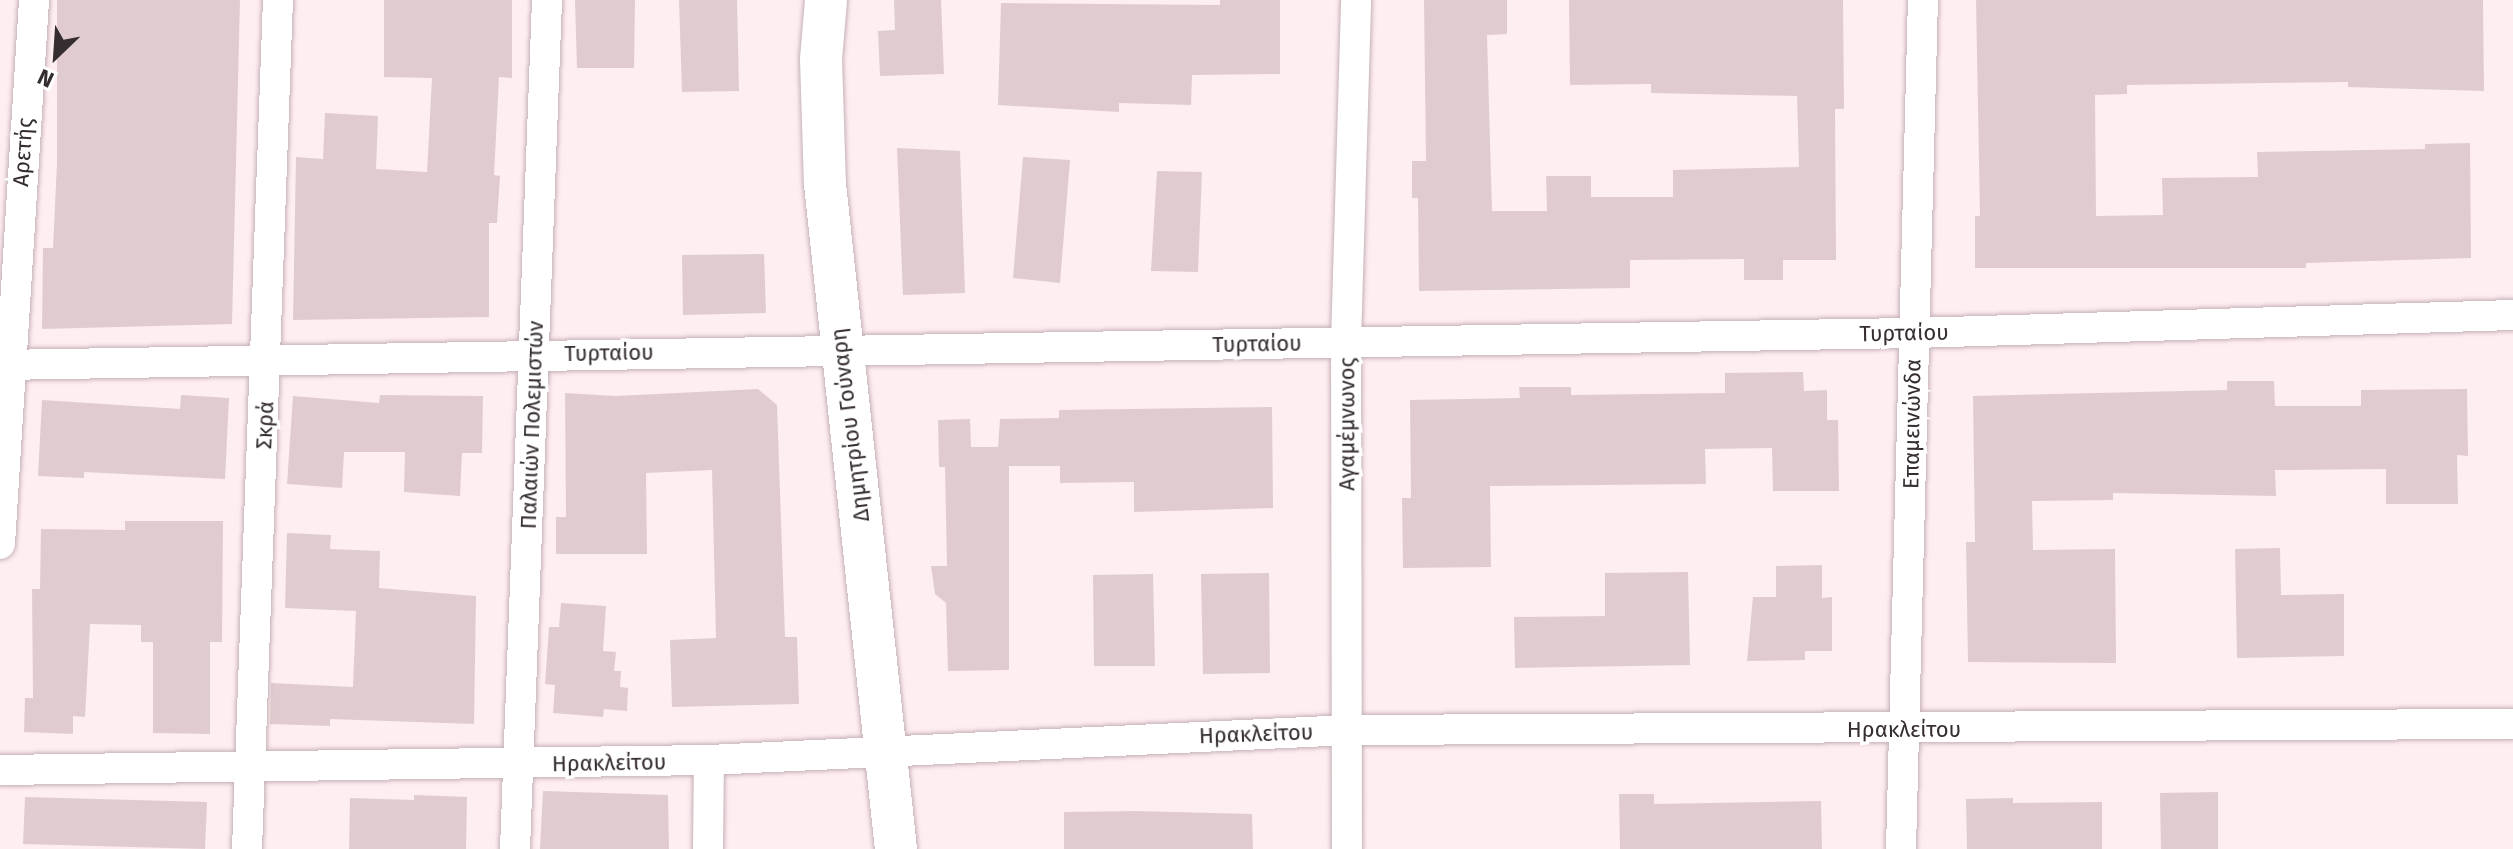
<!DOCTYPE html>
<meta charset="utf-8">
<style>
body{margin:0}
#map{position:relative;width:2513px;height:849px;overflow:hidden;background:#feedf1;font-family:"Fira Sans",sans-serif}
div>[style]{position:absolute}
.building>*{inset:0;background:#e0ccd0}
.roads{filter:drop-shadow(0 0 2px #c5b1b5) drop-shadow(0 0 2px #c5b1b5)}
.minor>*{height:30px;margin:-15px;padding:0 15px;transform-origin:15px;border-radius:15px;background:#fff}
.secondary>*{height:42px;margin:-21px;padding:0 21px;transform-origin:21px;border-radius:21px;background:#fff}
span{translate:-50% -50%;white-space:nowrap;text-align:center;line-height:1.15;-webkit-text-stroke:7px #fff;paint-order:stroke}
.street-label{font-size:22px;color:#352d2f}
.north{position:absolute;left:16px;top:16px;width:80px;height:80px;-webkit-text-stroke:6px #fff;paint-order:stroke;rotate:205deg;font-size:22px;font-weight:700;line-height:32px;text-align:center;color:#352d2f}
.north::after{content:'';display:block;margin:auto;width:28px;height:36px;background:#352d2f;clip-path:polygon(50% 0,100% 100%,50% 72%,0 100%)}
</style>
<div id="map">
<div class="building">
<div style="clip-path:polygon(57px 0,240px 0,232px 324px,42px 329px,43px 248px,53px 248px,57px 163px)"></div>
<div style="clip-path:polygon(384px 0,512px 0,512px 78px,499px 77px,494px 175px,500px 176px,497px 223px,489px 223px,489px 317px,293px 320px,296px 157px,323px 159px,325px 113px,378px 116px,376px 169px,427px 172px,432px 78px,384px 77px)"></div>
<div style="clip-path:polygon(575px 0,635px 0,634px 68px,577px 68px)"></div>
<div style="clip-path:polygon(679px 0,737px 0,739px 91px,682px 92px)"></div>
<div style="clip-path:polygon(894px 0,941px 0,944px 74px,880px 76px,878px 31px,895px 30px)"></div>
<div style="clip-path:polygon(1220px 0,1280px 0,1280px 74px,1192px 75px,1191px 105px,1119px 103px,1119px 112px,998px 105px,1001px 3px,1220px 5px)"></div>
<div style="clip-path:polygon(1424px 0,1507px 0,1507px 34px,1487px 35px,1492px 211px,1547px 211px,1546px 176px,1591px 176px,1591px 197px,1673px 197px,1673px 170px,1799px 167px,1797px 96px,1651px 93px,1651px 84px,1570px 85px,1569px 0,1843px 0,1844px 109px,1835px 109px,1836px 260px,1783px 260px,1783px 280px,1744px 280px,1744px 259px,1630px 260px,1630px 288px,1419px 291px,1418px 198px,1412px 198px,1412px 161px,1426px 161px)"></div>
<div style="clip-path:polygon(1976px 0,2483px 0,2484px 91px,2348px 87px,2348px 82px,2127px 85px,2127px 94px,2095px 95px,2096px 216px,2163px 215px,2162px 178px,2258px 177px,2257px 152px,2425px 149px,2425px 144px,2470px 143px,2471px 258px,2306px 263px,2306px 268px,1975px 268px,1975px 216px,1980px 216px)"></div>
<div style="clip-path:polygon(897px 148px,960px 151px,965px 293px,903px 295px)"></div>
<div style="clip-path:polygon(1023px 157px,1070px 160px,1060px 283px,1013px 278px)"></div>
<div style="clip-path:polygon(1157px 171px,1202px 172px,1198px 272px,1151px 271px)"></div>
<div style="clip-path:polygon(764px 254px,766px 313px,683px 315px,682px 255px)"></div>
<div style="clip-path:polygon(1803px 372px,1804px 391px,1827px 390px,1827px 420px,1838px 420px,1839px 491px,1773px 491px,1772px 448px,1705px 449px,1706px 484px,1490px 486px,1491px 567px,1403px 568px,1402px 498px,1411px 498px,1410px 400px,1520px 398px,1519px 387px,1571px 387px,1571px 395px,1725px 393px,1725px 373px)"></div>
<div style="clip-path:polygon(2227px 381px,2274px 381px,2275px 406px,2361px 406px,2361px 390px,2467px 389px,2468px 456px,2457px 455px,2458px 504px,2386px 504px,2386px 469px,2275px 470px,2276px 496px,2113px 493px,2113px 500px,2032px 501px,2033px 550px,2115px 549px,2116px 663px,1968px 662px,1966px 542px,1975px 542px,1973px 396px,2227px 390px)"></div>
<div style="clip-path:polygon(758px 389px,777px 405px,785px 637px,797px 637px,799px 704px,672px 707px,670px 640px,716px 638px,712px 470px,646px 473px,647px 554px,556px 554px,556px 517px,566px 517px,565px 393px,616px 396px)"></div>
<div style="clip-path:polygon(181px 395px,229px 398px,225px 479px,84px 472px,84px 478px,38px 476px,42px 400px,180px 409px)"></div>
<div style="clip-path:polygon(380px 395px,483px 396px,482px 453px,462px 453px,460px 496px,404px 492px,405px 452px,344px 452px,342px 488px,287px 484px,293px 396px,379px 403px)"></div>
<div style="clip-path:polygon(1272px 407px,1273px 508px,1134px 512px,1134px 482px,1060px 483px,1060px 466px,1009px 466px,1009px 670px,948px 671px,946px 603px,935px 594px,931px 566px,947px 566px,945px 467px,939px 467px,938px 420px,970px 419px,971px 447px,998px 447px,1000px 419px,1059px 418px,1059px 410px)"></div>
<div style="clip-path:polygon(125px 521px,223px 521px,222px 642px,210px 642px,210px 734px,153px 733px,153px 642px,141px 642px,141px 625px,90px 624px,85px 717px,73px 716px,73px 734px,24px 732px,25px 698px,33px 698px,32px 589px,40px 589px,41px 529px,125px 530px)"></div>
<div style="clip-path:polygon(287px 533px,331px 535px,330px 549px,380px 551px,379px 588px,476px 596px,474px 724px,330px 719px,330px 726px,270px 724px,271px 683px,353px 687px,356px 611px,285px 608px)"></div>
<div style="clip-path:polygon(2280px 548px,2281px 595px,2344px 594px,2344px 656px,2237px 658px,2235px 549px)"></div>
<div style="clip-path:polygon(1822px 565px,1822px 598px,1832px 597px,1832px 651px,1805px 651px,1805px 660px,1747px 661px,1753px 597px,1776px 597px,1776px 566px)"></div>
<div style="clip-path:polygon(1688px 572px,1690px 665px,1515px 668px,1514px 617px,1605px 616px,1605px 573px)"></div>
<div style="clip-path:polygon(1269px 573px,1270px 673px,1203px 674px,1201px 574px)"></div>
<div style="clip-path:polygon(1153px 574px,1155px 666px,1094px 666px,1093px 575px)"></div>
<div style="clip-path:polygon(561px 603px,606px 606px,603px 651px,616px 652px,614px 671px,621px 671px,620px 687px,628px 688px,627px 711px,604px 709px,603px 717px,553px 713px,555px 685px,545px 684px,549px 627px,559px 627px)"></div>
<div style="clip-path:polygon(543px 791px,668px 795px,669px 849px,540px 849px)"></div>
<div style="clip-path:polygon(2218px 792px,2218px 849px,2161px 849px,2160px 793px)"></div>
<div style="clip-path:polygon(1619px 794px,1654px 794px,1654px 804px,1821px 801px,1822px 849px,1620px 849px)"></div>
<div style="clip-path:polygon(414px 795px,467px 797px,466px 849px,349px 849px,350px 798px,414px 800px)"></div>
<div style="clip-path:polygon(25px 797px,207px 802px,205px 849px,23px 844px)"></div>
<div style="clip-path:polygon(2013px 798px,2013px 803px,2102px 802px,2102px 849px,1967px 849px,1966px 799px)"></div>
<div style="clip-path:polygon(1137px 811px,1252px 814px,1253px 849px,1064px 849px,1064px 812px)"></div>
</div>
<div class="roads">
<div class="minor">
<div style="left:0;top:365px;width:1914px;rotate:-0.96deg"></div>
<div style="left:1914px;top:333px;width:599px;rotate:-1.72deg"></div>
<div style="left:0;top:544px;width:545px;rotate:-86.42deg"></div>
<div style="left:0;top:770px;width:709px;rotate:-0.81deg"></div>
<div style="left:709px;top:760px;width:641px;rotate:-2.68deg"></div>
<div style="left:1349px;top:730px;width:1164px;rotate:-0.3deg"></div>
<div style="left:247px;top:849px;width:850px;rotate:-87.91deg"></div>
<div style="left:515px;top:849px;width:850px;rotate:-87.84deg"></div>
<div style="left:708px;top:849px;width:89px;rotate:-89.4deg"></div>
<div style="left:1347px;top:849px;width:507px;rotate:-90.11deg"></div>
<div style="left:1346px;top:342px;width:342px;rotate:-88.3deg"></div>
<div style="left:1901px;top:849px;width:849px;rotate:-88.52deg"></div>
</div>
<div class="secondary">
<div style="left:826px;top:0;width:59px;rotate:94.8deg"></div>
<div style="left:821px;top:59px;width:125px;rotate:88.2deg"></div>
<div style="left:825px;top:184px;width:669px;rotate:83.91deg"></div>
</div>
</div>
<div class="street-label">
<span style="left:23px;top:152px;rotate:-86deg">Αρετής</span>
<span style="left:1904px;top:333px;rotate:-1deg">Τυρταίου</span>
<span style="left:1257px;top:344px;rotate:-1deg">Τυρταίου</span>
<span style="left:609px;top:353px;rotate:-1deg">Τυρταίου</span>
<span style="left:1347px;top:424px;rotate:-90deg">Αγαμέμνωνος</span>
<span style="left:1912px;top:424px;rotate:-89deg">Επαμεινώνδα</span>
<span style="left:265px;top:425px;rotate:-87deg">Σκρά</span>
<span style="left:532px;top:425px;rotate:-88deg">Παλαιών Πολεμιστών</span>
<span style="left:850px;top:425px;rotate:-97deg">Δημητρίου Γούναρη</span>
<span style="left:1904px;top:730px">Ηρακλείτου</span>
<span style="left:1256px;top:734px;rotate:-2deg">Ηρακλείτου</span>
<span style="left:609px;top:763px;rotate:-1deg">Ηρακλείτου</span>
</div>
<div class="north">N</div>
</div>
